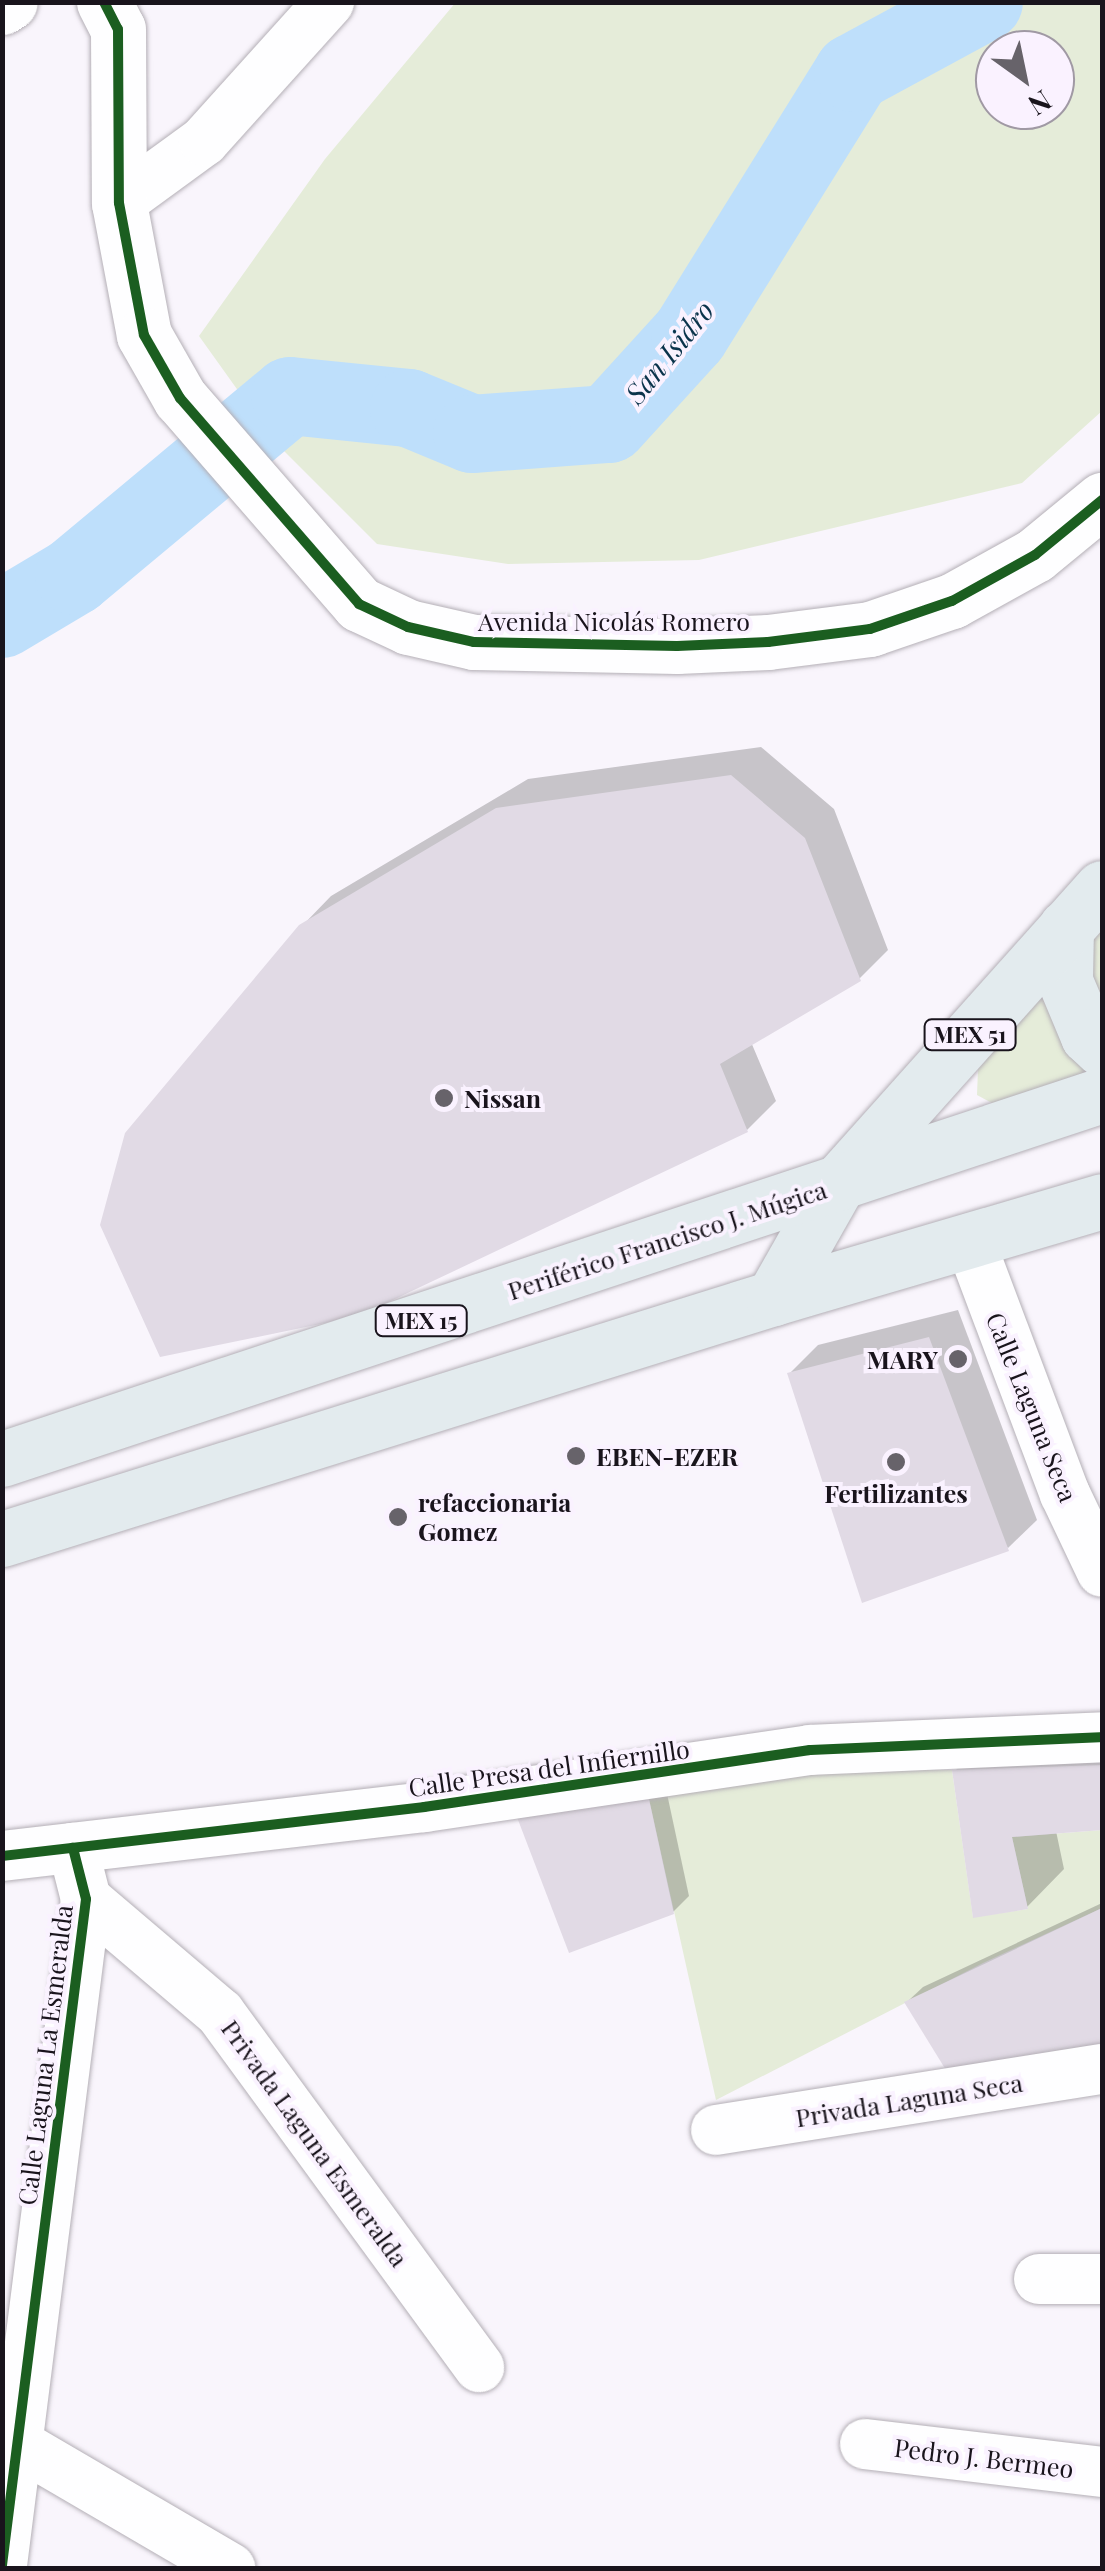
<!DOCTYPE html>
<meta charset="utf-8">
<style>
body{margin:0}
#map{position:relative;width:1105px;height:2571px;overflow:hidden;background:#f9f5fc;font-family:"Playfair Display",serif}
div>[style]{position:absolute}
.green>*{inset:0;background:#e5ecd9}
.shadow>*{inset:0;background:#0003}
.river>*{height:78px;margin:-39px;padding:0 39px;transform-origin:39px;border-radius:39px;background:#bedffb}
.building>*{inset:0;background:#e1dae5}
.roads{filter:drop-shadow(0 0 2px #b4afb6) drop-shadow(0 0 2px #b4afb6)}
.minor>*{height:50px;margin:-25px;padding:0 25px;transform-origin:25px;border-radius:25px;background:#fefeff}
.tertiary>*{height:55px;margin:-27.5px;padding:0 27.5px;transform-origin:27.5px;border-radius:27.5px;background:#fefeff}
.primary>*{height:55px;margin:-27.5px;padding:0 27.5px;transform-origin:27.5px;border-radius:27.5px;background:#e3ebee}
.cycleway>*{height:10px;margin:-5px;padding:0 5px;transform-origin:5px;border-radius:5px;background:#1b5e20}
.dots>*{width:28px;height:28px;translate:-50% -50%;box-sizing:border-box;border:5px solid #faf2ff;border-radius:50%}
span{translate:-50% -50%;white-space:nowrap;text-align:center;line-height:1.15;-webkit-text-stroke:8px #faf2ff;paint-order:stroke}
.shield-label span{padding:2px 8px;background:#faf2ff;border:2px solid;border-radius:8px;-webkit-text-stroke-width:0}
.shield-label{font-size:22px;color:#19141c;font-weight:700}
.street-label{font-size:25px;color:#19141c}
.poi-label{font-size:25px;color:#19141c;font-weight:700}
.left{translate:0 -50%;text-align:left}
.right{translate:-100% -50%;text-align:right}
.water-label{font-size:28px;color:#0a334b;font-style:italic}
.frame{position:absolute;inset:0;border:5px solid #19141c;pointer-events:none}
.north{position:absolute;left:975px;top:30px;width:100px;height:100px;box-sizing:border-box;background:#faf2ff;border:2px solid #a099a4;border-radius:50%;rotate:147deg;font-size:28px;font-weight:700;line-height:40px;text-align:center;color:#19141c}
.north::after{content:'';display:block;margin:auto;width:35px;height:45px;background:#67636a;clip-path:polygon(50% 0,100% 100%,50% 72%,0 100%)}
</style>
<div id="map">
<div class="green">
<div style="clip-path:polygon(evenodd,456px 2px,1102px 3px,1102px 411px,1022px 483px,699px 560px,508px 564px,377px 544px,274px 441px,199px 336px,325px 159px,456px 2px,995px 50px,1055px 50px,1055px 110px,995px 110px,995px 50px)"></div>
<div style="clip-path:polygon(1102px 899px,1102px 1067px,1001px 1108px,977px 1095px,978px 1069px,1027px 1010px)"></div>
<div style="clip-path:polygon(808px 1765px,952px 1770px,973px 1917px,1028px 1909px,1012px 1837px,1102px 1830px,1102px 1908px,983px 1963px,716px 2100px,647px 1790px)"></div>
</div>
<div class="shadow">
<div style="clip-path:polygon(761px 747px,834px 809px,888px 950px,859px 979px,751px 1042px,776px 1101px,747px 1130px,301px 927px,331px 896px,528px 779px)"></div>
<div style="clip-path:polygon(958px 1310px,1037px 1520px,1008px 1548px,789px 1374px,818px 1345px)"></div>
<div style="clip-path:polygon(992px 1734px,1102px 1750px,1102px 1827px,1056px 1831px,1064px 1869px,1027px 1907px,955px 1771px)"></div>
<div style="clip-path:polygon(663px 1775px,689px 1896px,673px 1912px,518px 1812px)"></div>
<div style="clip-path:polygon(1102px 1903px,1102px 2043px,950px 2072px,907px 2002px,923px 1987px)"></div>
</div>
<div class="river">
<div style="left:2px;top:619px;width:84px;rotate:-30.8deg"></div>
<div style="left:74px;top:576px;width:281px;rotate:-39.8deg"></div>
<div style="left:290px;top:396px;width:120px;rotate:5.8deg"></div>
<div style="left:409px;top:408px;width:68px;rotate:22.4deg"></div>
<div style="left:472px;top:434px;width:137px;rotate:-4.2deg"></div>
<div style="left:609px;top:424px;width:120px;rotate:-47.7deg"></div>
<div style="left:690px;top:335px;width:309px;rotate:-58.1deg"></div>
<div style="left:853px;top:73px;width:149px;rotate:-28.5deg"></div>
</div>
<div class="building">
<div style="clip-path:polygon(731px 775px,805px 838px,861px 981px,720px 1064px,748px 1132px,359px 1316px,160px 1357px,100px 1225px,125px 1133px,299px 925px,496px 808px)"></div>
<div style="clip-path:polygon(929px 1337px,1009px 1551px,862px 1603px,787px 1373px)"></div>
<div style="clip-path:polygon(1102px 1765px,1102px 1830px,1012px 1837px,1028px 1909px,973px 1918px,952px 1770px)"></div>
<div style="clip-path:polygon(647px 1790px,674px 1914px,569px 1953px,515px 1812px)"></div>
<div style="clip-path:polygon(1102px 1908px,1102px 2047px,949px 2075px,904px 2002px)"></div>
</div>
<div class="roads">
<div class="minor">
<div style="left:119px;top:203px;width:105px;rotate:-36.1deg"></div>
<div style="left:204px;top:141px;width:187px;rotate:-48deg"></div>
<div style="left:969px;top:1239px;width:272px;rotate:69.4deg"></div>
<div style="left:1065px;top:1494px;width:86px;rotate:64.6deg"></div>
<div style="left:2px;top:1856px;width:425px;rotate:-6.6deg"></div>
<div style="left:424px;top:1807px;width:390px;rotate:-8.4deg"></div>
<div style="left:810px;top:1750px;width:292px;rotate:-2.5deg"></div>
<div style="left:86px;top:1899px;width:176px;rotate:40.4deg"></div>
<div style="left:220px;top:2013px;width:439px;rotate:53.8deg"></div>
<div style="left:716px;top:2130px;width:391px;rotate:-9deg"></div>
<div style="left:1039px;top:2279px;width:63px"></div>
<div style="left:18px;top:2444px;width:246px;rotate:30.3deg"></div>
<div style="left:865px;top:2444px;width:239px;rotate:6.7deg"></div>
<div style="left:2px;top:2565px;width:671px;rotate:-82.81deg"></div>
<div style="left:86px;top:1899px;width:53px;rotate:-104.3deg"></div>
</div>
<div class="tertiary">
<div style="left:104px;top:2px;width:30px;rotate:63deg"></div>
<div style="left:118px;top:29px;width:174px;rotate:89.7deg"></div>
<div style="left:119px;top:203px;width:134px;rotate:79.3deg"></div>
<div style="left:144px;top:335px;width:73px;rotate:60.3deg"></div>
<div style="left:180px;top:398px;width:273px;rotate:49deg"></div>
<div style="left:359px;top:604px;width:54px;rotate:25.1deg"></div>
<div style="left:408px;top:627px;width:68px;rotate:12.8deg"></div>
<div style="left:474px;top:642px;width:203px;rotate:1.1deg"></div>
<div style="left:677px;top:646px;width:91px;rotate:-2.5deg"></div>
<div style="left:768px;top:642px;width:103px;rotate:-7.3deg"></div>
<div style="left:870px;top:629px;width:87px;rotate:-18.9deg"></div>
<div style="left:952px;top:601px;width:95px;rotate:-29deg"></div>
<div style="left:1035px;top:555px;width:87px;rotate:-39.4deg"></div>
<div style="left:2px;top:7px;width:9px;rotate:-32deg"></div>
</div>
<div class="primary">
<div style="left:1066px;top:927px;width:54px;rotate:91.1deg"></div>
<div style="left:1065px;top:981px;width:60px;rotate:67.3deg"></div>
<div style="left:1088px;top:1036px;width:19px;rotate:43deg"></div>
<div style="left:773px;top:1298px;width:133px;rotate:-60.4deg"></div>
<div style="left:839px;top:1182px;width:394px;rotate:-48.2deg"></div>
<div style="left:2px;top:1459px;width:1159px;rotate:-18.31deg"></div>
<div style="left:2px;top:1539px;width:808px;rotate:-17.36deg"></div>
<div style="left:773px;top:1298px;width:343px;rotate:-16.4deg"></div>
</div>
</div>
<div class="cycleway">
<div style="left:104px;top:2px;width:30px;rotate:63deg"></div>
<div style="left:118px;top:29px;width:174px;rotate:89.7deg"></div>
<div style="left:119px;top:203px;width:134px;rotate:79.3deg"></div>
<div style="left:144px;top:335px;width:73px;rotate:60.3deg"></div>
<div style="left:180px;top:398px;width:273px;rotate:49deg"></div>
<div style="left:359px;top:604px;width:54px;rotate:25.1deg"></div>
<div style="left:408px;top:627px;width:68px;rotate:12.8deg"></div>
<div style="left:474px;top:642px;width:203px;rotate:1.1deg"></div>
<div style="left:677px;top:646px;width:91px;rotate:-2.5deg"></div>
<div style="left:768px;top:642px;width:103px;rotate:-7.3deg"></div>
<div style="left:870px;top:629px;width:87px;rotate:-18.9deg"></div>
<div style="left:952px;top:601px;width:95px;rotate:-29deg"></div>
<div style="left:1035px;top:555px;width:87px;rotate:-39.4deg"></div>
<div style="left:2px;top:1856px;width:425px;rotate:-6.6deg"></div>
<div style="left:424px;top:1807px;width:390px;rotate:-8.4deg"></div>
<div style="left:810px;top:1750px;width:292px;rotate:-2.5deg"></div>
<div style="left:2px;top:2565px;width:671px;rotate:-82.81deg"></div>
<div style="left:86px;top:1899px;width:53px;rotate:-104.3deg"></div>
</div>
<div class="dots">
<div style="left:444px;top:1098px;background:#67636a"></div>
<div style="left:958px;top:1359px;background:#67636a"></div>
<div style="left:576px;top:1456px;background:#67636a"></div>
<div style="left:896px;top:1462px;background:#67636a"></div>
<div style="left:398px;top:1517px;background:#67636a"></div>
</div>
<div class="shield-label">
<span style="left:970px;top:1035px">MEX 51</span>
<span style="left:421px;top:1321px">MEX 15</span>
</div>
<div class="street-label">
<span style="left:614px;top:621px">Avenida Nicolás Romero</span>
<span style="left:667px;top:1240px;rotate:-18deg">Periférico Francisco J. Múgica</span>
<span style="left:1032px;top:1407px;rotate:68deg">Calle Laguna Seca</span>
<span style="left:549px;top:1768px;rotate:-8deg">Calle Presa del Infiernillo</span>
<span style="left:45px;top:2055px;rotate:-83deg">Calle Laguna La Esmeralda</span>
<span style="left:909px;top:2100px;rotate:-9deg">Privada Laguna Seca</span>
<span style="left:315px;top:2143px;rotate:54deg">Privada Laguna Esmeralda</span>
<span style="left:984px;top:2458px;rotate:7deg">Pedro J. Bermeo</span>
</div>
<div class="poi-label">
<span class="left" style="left:464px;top:1098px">Nissan</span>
<span class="right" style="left:938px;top:1359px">MARY</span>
<span class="left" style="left:596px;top:1456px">EBEN-EZER</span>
<span style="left:896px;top:1493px">Fertilizantes</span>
<span class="left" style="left:418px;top:1517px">refaccionaria<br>Gomez</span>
</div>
<div class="water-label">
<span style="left:669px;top:352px;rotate:-51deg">San Isidro</span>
</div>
<div class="frame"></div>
<div class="north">N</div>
</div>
